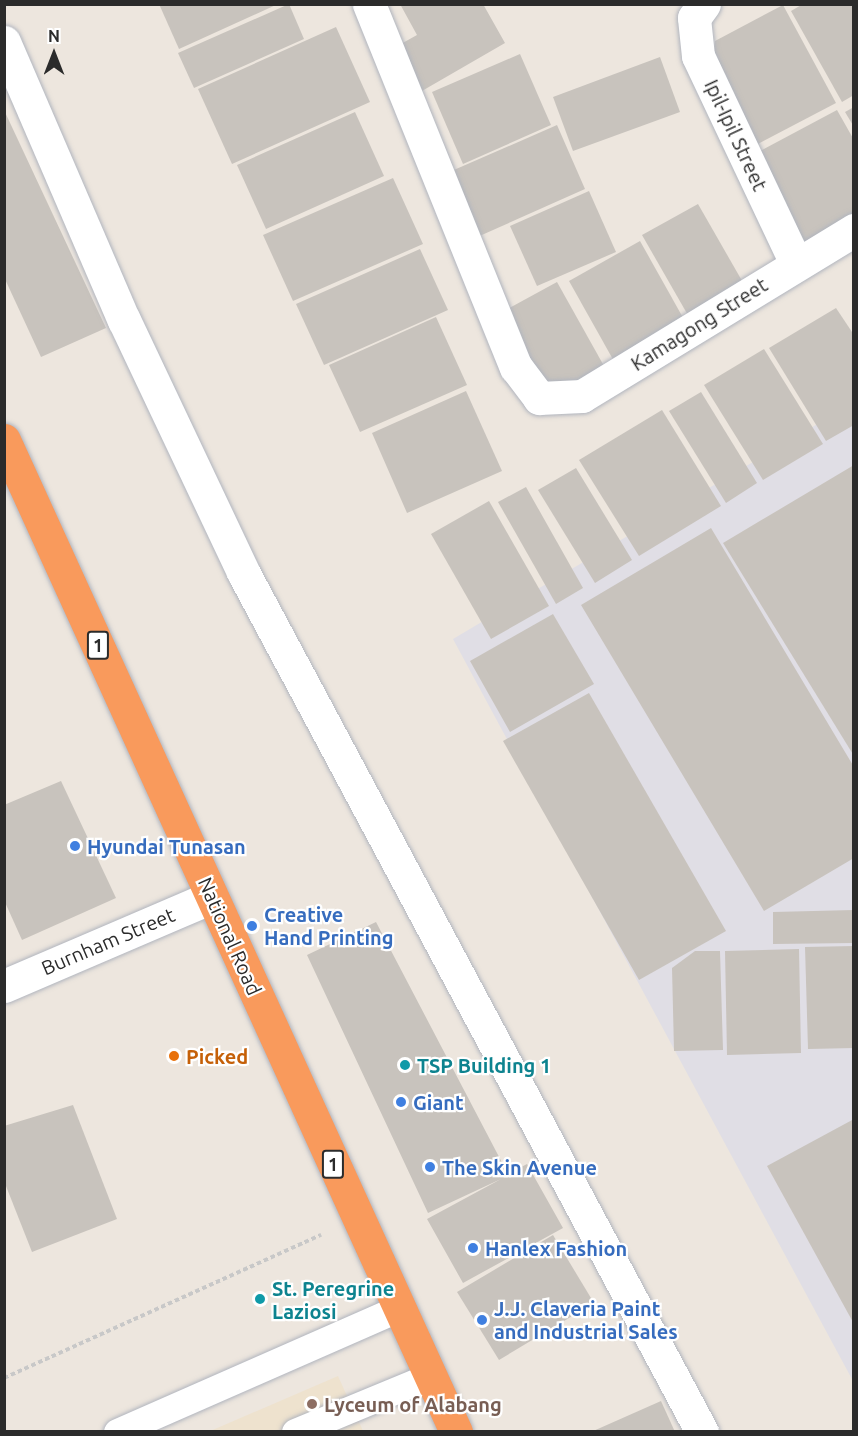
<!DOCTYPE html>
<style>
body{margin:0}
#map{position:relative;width:858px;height:1436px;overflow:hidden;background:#ede6de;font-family:Ubuntu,sans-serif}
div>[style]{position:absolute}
.industrial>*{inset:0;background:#e0dee5}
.education>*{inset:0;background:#eee2ce}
.building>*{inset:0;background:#c8c3bd}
.path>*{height:4px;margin-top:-2px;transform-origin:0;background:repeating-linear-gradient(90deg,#c8c8c8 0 4.5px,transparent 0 7.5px)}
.roads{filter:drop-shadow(0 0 2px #b1b5be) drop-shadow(0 0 2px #b1b5be)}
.lane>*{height:27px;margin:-13.5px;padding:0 13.5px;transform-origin:13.5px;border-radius:13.5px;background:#fff}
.street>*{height:33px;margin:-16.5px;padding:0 16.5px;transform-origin:16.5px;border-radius:16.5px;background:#fff}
.highway>*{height:33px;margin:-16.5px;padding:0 16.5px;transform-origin:16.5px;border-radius:16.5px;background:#f99a5c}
.dots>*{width:16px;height:16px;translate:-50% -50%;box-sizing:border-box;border:3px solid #fff;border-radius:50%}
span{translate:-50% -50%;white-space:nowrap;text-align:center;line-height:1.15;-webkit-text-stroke:4.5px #fff;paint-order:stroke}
.shield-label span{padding:2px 4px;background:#fff;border:2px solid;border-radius:4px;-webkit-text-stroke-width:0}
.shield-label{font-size:18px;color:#2b2b2b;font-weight:700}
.street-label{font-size:20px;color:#2b2b2b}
.shop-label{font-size:20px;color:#366cbe;font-weight:700}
.left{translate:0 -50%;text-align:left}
.food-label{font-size:20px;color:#c56008;font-weight:700}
.culture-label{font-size:20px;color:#0d838f;font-weight:700}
.education-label{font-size:20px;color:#785e54;font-weight:700}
.frame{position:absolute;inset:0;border:6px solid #2b2b2b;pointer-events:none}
.north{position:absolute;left:24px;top:24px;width:60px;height:60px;-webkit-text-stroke:4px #fff;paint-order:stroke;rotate:0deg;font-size:16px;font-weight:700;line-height:24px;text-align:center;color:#2b2b2b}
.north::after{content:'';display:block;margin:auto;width:21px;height:27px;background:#2b2b2b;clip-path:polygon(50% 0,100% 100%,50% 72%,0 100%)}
</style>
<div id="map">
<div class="industrial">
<div style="clip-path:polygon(853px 403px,853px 1381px,453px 639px)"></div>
</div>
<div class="education">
<div style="clip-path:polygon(338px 1376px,363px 1431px,208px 1432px)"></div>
</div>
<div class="building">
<div style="clip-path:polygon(159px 4px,278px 4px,179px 49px)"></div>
<div style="clip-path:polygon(289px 4px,304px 39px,194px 88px,178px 53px)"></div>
<div style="clip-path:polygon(400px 4px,483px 4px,505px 43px,415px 95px,390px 50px,417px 35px)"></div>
<div style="clip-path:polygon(803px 4px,854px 4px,854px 95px,842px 102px,791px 11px)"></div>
<div style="clip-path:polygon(783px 5px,836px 103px,756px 145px,714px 52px,715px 41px)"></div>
<div style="clip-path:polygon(336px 27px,370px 102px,232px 164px,198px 89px)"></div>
<div style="clip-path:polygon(520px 54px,551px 125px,463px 164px,432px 92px)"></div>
<div style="clip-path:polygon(660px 57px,680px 112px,573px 151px,553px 97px)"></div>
<div style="clip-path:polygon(854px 107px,854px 127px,845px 112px)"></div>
<div style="clip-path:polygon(4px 110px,106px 328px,41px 357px,4px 277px)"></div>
<div style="clip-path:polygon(837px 110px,854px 140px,854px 236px,808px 260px,751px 156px)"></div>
<div style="clip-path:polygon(355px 112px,384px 176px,266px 229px,237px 165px)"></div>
<div style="clip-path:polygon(557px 125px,585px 189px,475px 238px,447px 173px)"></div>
<div style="clip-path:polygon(393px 178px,423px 244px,293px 301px,263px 235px)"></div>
<div style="clip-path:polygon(589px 191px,616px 252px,537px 286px,510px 226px)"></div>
<div style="clip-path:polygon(698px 204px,745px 286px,689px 317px,642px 235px)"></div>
<div style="clip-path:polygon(640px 241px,686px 323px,615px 363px,569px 281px)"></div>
<div style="clip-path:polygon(420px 249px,448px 310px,324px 365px,296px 304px)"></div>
<div style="clip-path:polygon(557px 282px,604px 366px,551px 395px,504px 311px)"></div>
<div style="clip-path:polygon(836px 308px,854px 335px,854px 425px,826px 441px,769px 348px)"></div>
<div style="clip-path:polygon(436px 317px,467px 385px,360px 432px,329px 365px)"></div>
<div style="clip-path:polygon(764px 349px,823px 444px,763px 480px,704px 385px)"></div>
<div style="clip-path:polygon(466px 391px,502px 471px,407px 513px,372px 433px)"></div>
<div style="clip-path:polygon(701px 392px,757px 483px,726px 503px,669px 411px)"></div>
<div style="clip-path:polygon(662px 410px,721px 506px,639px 556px,579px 460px)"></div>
<div style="clip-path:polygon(854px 465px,854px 756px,723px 543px)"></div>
<div style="clip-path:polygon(576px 468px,632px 560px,595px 583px,538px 490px)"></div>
<div style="clip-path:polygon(526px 487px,583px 588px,556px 604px,498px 502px)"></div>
<div style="clip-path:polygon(489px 501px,549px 606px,491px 639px,431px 534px)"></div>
<div style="clip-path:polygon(711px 528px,854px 767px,854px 858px,764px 911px,581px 605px)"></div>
<div style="clip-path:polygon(553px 614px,594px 684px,510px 732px,470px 661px)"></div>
<div style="clip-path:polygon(589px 693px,726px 931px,639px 980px,503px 741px)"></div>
<div style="clip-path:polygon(61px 781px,116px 898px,22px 940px,4px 900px,4px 805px)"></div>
<div style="clip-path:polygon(854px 910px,854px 943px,773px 944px,773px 912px)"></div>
<div style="clip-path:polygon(376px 922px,508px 1174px,527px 1164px,563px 1228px,463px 1283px,427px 1219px,501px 1179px,428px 1213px,307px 955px)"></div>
<div style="clip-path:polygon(854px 946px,854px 1048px,808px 1049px,805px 947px)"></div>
<div style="clip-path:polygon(799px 949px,801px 1053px,727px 1055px,725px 951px)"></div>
<div style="clip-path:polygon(695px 951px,720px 951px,723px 1050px,674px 1051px,672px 968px)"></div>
<div style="clip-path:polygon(73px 1105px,117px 1219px,32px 1252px,4px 1181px,4px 1126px)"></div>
<div style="clip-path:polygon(854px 1119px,854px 1324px,767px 1166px)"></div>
<div style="clip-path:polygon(553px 1235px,594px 1303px,499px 1360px,457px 1292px)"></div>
<div style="clip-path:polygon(661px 1401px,675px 1432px,591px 1432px)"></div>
</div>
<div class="path">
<div style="left:4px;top:1378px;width:348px;rotate:-24.3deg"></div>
</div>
<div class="roads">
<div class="lane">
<div style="left:117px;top:1432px;width:308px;rotate:-23.7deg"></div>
<div style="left:295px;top:1432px;width:146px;rotate:-22.5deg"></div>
</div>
<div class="street">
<div style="left:369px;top:4px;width:392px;rotate:68deg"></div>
<div style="left:516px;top:367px;width:39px;rotate:53deg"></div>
<div style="left:539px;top:398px;width:43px;rotate:-2.7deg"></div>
<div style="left:582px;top:396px;width:319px;rotate:-31.4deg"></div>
<div style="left:704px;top:4px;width:17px;rotate:126deg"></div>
<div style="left:694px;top:18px;width:38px;rotate:84deg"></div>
<div style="left:698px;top:56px;width:229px;rotate:64.7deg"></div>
<div style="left:4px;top:42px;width:303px;rotate:66.7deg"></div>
<div style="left:124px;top:320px;width:279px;rotate:64.7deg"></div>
<div style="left:243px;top:572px;width:975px;rotate:61.91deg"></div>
<div style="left:4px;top:986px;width:226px;rotate:-23.2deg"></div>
</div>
<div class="highway">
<div style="left:4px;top:440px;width:1090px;rotate:65.5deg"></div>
</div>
</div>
<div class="dots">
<div style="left:75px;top:846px;background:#3f7fe0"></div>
<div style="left:252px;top:926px;background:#3f7fe0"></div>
<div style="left:174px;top:1056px;background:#e8710a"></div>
<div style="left:405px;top:1065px;background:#0f9aa8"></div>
<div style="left:401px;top:1102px;background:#3f7fe0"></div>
<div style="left:430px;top:1167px;background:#3f7fe0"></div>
<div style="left:473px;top:1248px;background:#3f7fe0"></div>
<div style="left:260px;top:1299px;background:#0f9aa8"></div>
<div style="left:482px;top:1320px;background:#3f7fe0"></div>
<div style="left:312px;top:1404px;background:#8d6e63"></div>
</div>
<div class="shield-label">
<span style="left:98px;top:645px">1</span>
<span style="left:333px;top:1164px">1</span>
</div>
<div class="street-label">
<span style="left:736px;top:135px;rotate:65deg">Ipil-Ipil Street</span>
<span style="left:699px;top:324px;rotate:-32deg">Kamagong Street</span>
<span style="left:230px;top:936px;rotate:66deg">National Road</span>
<span style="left:108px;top:941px;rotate:-23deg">Burnham Street</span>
</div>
<div class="shop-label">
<span class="left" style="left:87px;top:846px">Hyundai Tunasan</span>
<span class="left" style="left:264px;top:926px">Creative<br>Hand Printing</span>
<span class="left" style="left:413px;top:1102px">Giant</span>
<span class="left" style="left:442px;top:1167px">The Skin Avenue</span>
<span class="left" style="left:485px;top:1248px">Hanlex Fashion</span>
<span class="left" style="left:494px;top:1320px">J.J. Claveria Paint<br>and Industrial Sales</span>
</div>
<div class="food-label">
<span class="left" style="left:186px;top:1056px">Picked</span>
</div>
<div class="culture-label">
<span class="left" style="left:417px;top:1065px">TSP Building 1</span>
<span class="left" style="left:272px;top:1300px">St. Peregrine<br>Laziosi</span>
</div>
<div class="education-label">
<span class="left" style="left:324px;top:1404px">Lyceum of Alabang</span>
</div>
<div class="frame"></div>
<div class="north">N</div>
</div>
